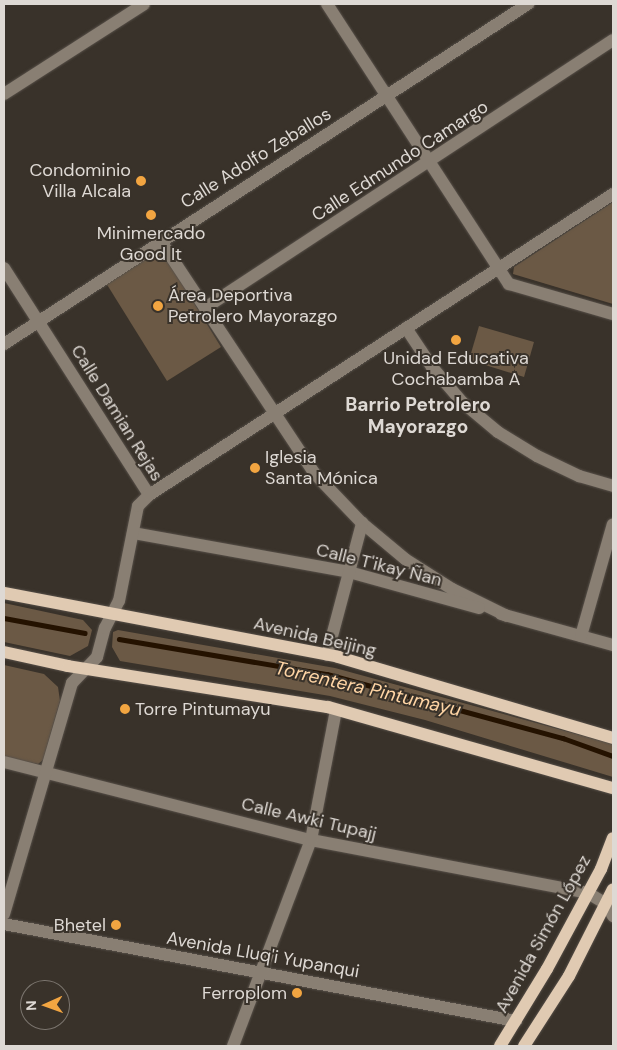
<!DOCTYPE html>
<meta charset="utf-8">
<style>
body{margin:0}
#map{position:relative;width:617px;height:1050px;overflow:hidden;background:#39322a;font-family:"DM Sans",sans-serif}
div>[style]{position:absolute}
.green>*{inset:0;background:#6b5945}
.stream>*{height:4.5px;margin:-2.25px;padding:0 2.25px;transform-origin:2.25px;border-radius:2.25px;background:#241200}
.roads{filter:drop-shadow(0 0 1px #575049) drop-shadow(0 0 1px #575049)}
.minor>*{height:12px;margin:-6px;padding:0 6px;transform-origin:6px;border-radius:6px;background:#897f73}
.major>*{height:12px;margin:-6px;padding:0 6px;transform-origin:6px;border-radius:6px;background:#e0cab2}
.dots>*{width:14px;height:14px;translate:-50% -50%;box-sizing:border-box;border:2px solid #39322a;border-radius:50%}
span{translate:-50% -50%;white-space:nowrap;text-align:center;line-height:1.15;-webkit-text-stroke:4px #39322a;paint-order:stroke}
.street-label{font-size:18px;color:#ded9d4}
.poi-label{font-size:18px;color:#ded9d4}
.right{translate:-100% -50%;text-align:right}
.left{translate:0 -50%;text-align:left}
.neighbourhood-label{font-size:19px;color:#ded9d4;font-weight:700}
.water-label{font-size:19px;color:#ffd5a5;font-style:italic}
.frame{position:absolute;inset:0;border:5px solid #ded9d4;pointer-events:none}
.north{position:absolute;left:20px;top:980px;width:50px;height:50px;box-sizing:border-box;background:#39322a;border:1px solid #7b756e;border-radius:50%;rotate:268deg;font-size:14px;font-weight:700;line-height:20px;text-align:center;color:#ded9d4}
.north::after{content:'';display:block;margin:auto;width:18px;height:22px;background:#f2a541;clip-path:polygon(50% 0,100% 100%,50% 72%,0 100%)}
</style>
<div id="map">
<div class="green">
<div style="clip-path:polygon(613px 202px,613px 304px,513px 274px,514px 267px)"></div>
<div style="clip-path:polygon(157px 252px,164px 254px,221px 347px,167px 381px,106px 283px)"></div>
<div style="clip-path:polygon(479px 326px,534px 342px,524px 377px,469px 360px)"></div>
<div style="clip-path:polygon(4px 603px,83px 620px,92px 630px,88px 646px,70px 656px,4px 642px)"></div>
<div style="clip-path:polygon(118px 630px,335px 668px,613px 744px,613px 777px,425px 720px,330px 696px,120px 661px,112px 647px,113px 632px)"></div>
<div style="clip-path:polygon(4px 665px,44px 674px,58px 687px,60px 701px,43px 760px,38px 764px,4px 757px)"></div>
</div>
<div class="stream">
<div style="left:4px;top:618px;width:82px;rotate:10.5deg"></div>
<div style="left:119px;top:639px;width:211px;rotate:9.6deg"></div>
<div style="left:327px;top:674px;width:245px;rotate:15.2deg"></div>
<div style="left:563px;top:738px;width:53px;rotate:19.8deg"></div>
</div>
<div class="roads">
<div class="minor">
<div style="left:327px;top:4px;width:334px;rotate:57deg"></div>
<div style="left:509px;top:284px;width:108px;rotate:16.1deg"></div>
<div style="left:4px;top:94px;width:166px;rotate:-32.7deg"></div>
<div style="left:160px;top:240px;width:279px;rotate:56.5deg"></div>
<div style="left:314px;top:473px;width:69px;rotate:46.2deg"></div>
<div style="left:362px;top:523px;width:56px;rotate:39.9deg"></div>
<div style="left:405px;top:559px;width:56px;rotate:32.6deg"></div>
<div style="left:452px;top:589px;width:61px;rotate:26.1deg"></div>
<div style="left:4px;top:268px;width:269px;rotate:57.4deg"></div>
<div style="left:205px;top:308px;width:488px;rotate:-33.3deg"></div>
<div style="left:406px;top:328px;width:47px;rotate:56.3deg"></div>
<div style="left:432px;top:367px;width:46px;rotate:49.4deg"></div>
<div style="left:462px;top:402px;width:47px;rotate:39.8deg"></div>
<div style="left:498px;top:432px;width:46px;rotate:31.6deg"></div>
<div style="left:537px;top:456px;width:47px;rotate:25.5deg"></div>
<div style="left:579px;top:476px;width:35px;rotate:16deg"></div>
<div style="left:4px;top:344px;width:625px;rotate:-32.98deg"></div>
<div style="left:133px;top:533px;width:219px;rotate:10.2deg"></div>
<div style="left:349px;top:572px;width:135px;rotate:15.5deg"></div>
<div style="left:501px;top:614px;width:116px;rotate:15.5deg"></div>
<div style="left:581px;top:636px;width:116px;rotate:-74.1deg"></div>
<div style="left:327px;top:655px;width:137px;rotate:-75.1deg"></div>
<div style="left:4px;top:762px;width:317px;rotate:14.3deg"></div>
<div style="left:311px;top:840px;width:282px;rotate:10.8deg"></div>
<div style="left:588px;top:893px;width:21px;rotate:31deg"></div>
<div style="left:606px;top:904px;width:14px;rotate:60deg"></div>
<div style="left:4px;top:914px;width:241px;rotate:-73.6deg"></div>
<div style="left:72px;top:683px;width:36px;rotate:-46deg"></div>
<div style="left:97px;top:657px;width:30px;rotate:-75deg"></div>
<div style="left:105px;top:628px;width:30px;rotate:-63deg"></div>
<div style="left:119px;top:601px;width:97px;rotate:-78.7deg"></div>
<div style="left:138px;top:506px;width:16px;rotate:-45deg"></div>
<div style="left:149px;top:495px;width:553px;rotate:-32.97deg"></div>
<div style="left:4px;top:924px;width:521px;rotate:10.73deg"></div>
<div style="left:233px;top:1046px;width:220px;rotate:-69.3deg"></div>
<div style="left:311px;top:840px;width:132px;rotate:-79.1deg"></div>
</div>
<div class="major">
<div style="left:4px;top:593px;width:340px;rotate:10.8deg"></div>
<div style="left:338px;top:657px;width:287px;rotate:16.4deg"></div>
<div style="left:4px;top:652px;width:66px;rotate:12.3deg"></div>
<div style="left:68px;top:666px;width:263px;rotate:9deg"></div>
<div style="left:328px;top:707px;width:296px;rotate:15.9deg"></div>
<div style="left:500px;top:1046px;width:90px;rotate:-58.6deg"></div>
<div style="left:547px;top:969px;width:114px;rotate:-61.6deg"></div>
<div style="left:601px;top:869px;width:33px;rotate:-69deg"></div>
<div style="left:524px;top:1046px;width:83px;rotate:-57.3deg"></div>
<div style="left:569px;top:976px;width:97px;rotate:-63.2deg"></div>
</div>
</div>
<div class="dots">
<div style="left:141px;top:181px;background:#f2a541"></div>
<div style="left:151px;top:215px;background:#f2a541"></div>
<div style="left:158px;top:306px;background:#f2a541"></div>
<div style="left:456px;top:340px;background:#f2a541"></div>
<div style="left:255px;top:468px;background:#f2a541"></div>
<div style="left:125px;top:709px;background:#f2a541"></div>
<div style="left:116px;top:925px;background:#f2a541"></div>
<div style="left:297px;top:993px;background:#f2a541"></div>
</div>
<div class="street-label">
<span style="left:256px;top:158px;rotate:-32deg">Calle Adolfo Zeballos</span>
<span style="left:400px;top:161px;rotate:-33deg">Calle Edmundo Camargo</span>
<span style="left:117px;top:413px;rotate:58deg">Calle Damian Rejas</span>
<span style="left:379px;top:565px;rotate:14deg">Calle T'ikay Ñan</span>
<span style="left:315px;top:637px;rotate:13deg">Avenida Beijing</span>
<span style="left:309px;top:819px;rotate:13deg">Calle Awki Tupajj</span>
<span style="left:543px;top:934px;rotate:-61deg">Avenida Simón López</span>
<span style="left:263px;top:955px;rotate:10deg">Avenida Lluq'i Yupanqui</span>
</div>
<div class="poi-label">
<span class="right" style="left:131px;top:181px">Condominio<br>Villa Alcala</span>
<span style="left:151px;top:244px">Minimercado<br>Good It</span>
<span class="left" style="left:168px;top:306px">Área Deportiva<br>Petrolero Mayorazgo</span>
<span style="left:456px;top:369px">Unidad Educativa<br>Cochabamba A</span>
<span class="left" style="left:265px;top:468px">Iglesia<br>Santa Mónica</span>
<span class="left" style="left:135px;top:709px">Torre Pintumayu</span>
<span class="right" style="left:106px;top:925px">Bhetel</span>
<span class="right" style="left:287px;top:993px">Ferroplom</span>
</div>
<div class="neighbourhood-label">
<span style="left:418px;top:416px">Barrio Petrolero<br>Mayorazgo</span>
</div>
<div class="water-label">
<span style="left:368px;top:689px;rotate:13deg">Torrentera Pintumayu</span>
</div>
<div class="frame"></div>
<div class="north">N</div>
</div>
